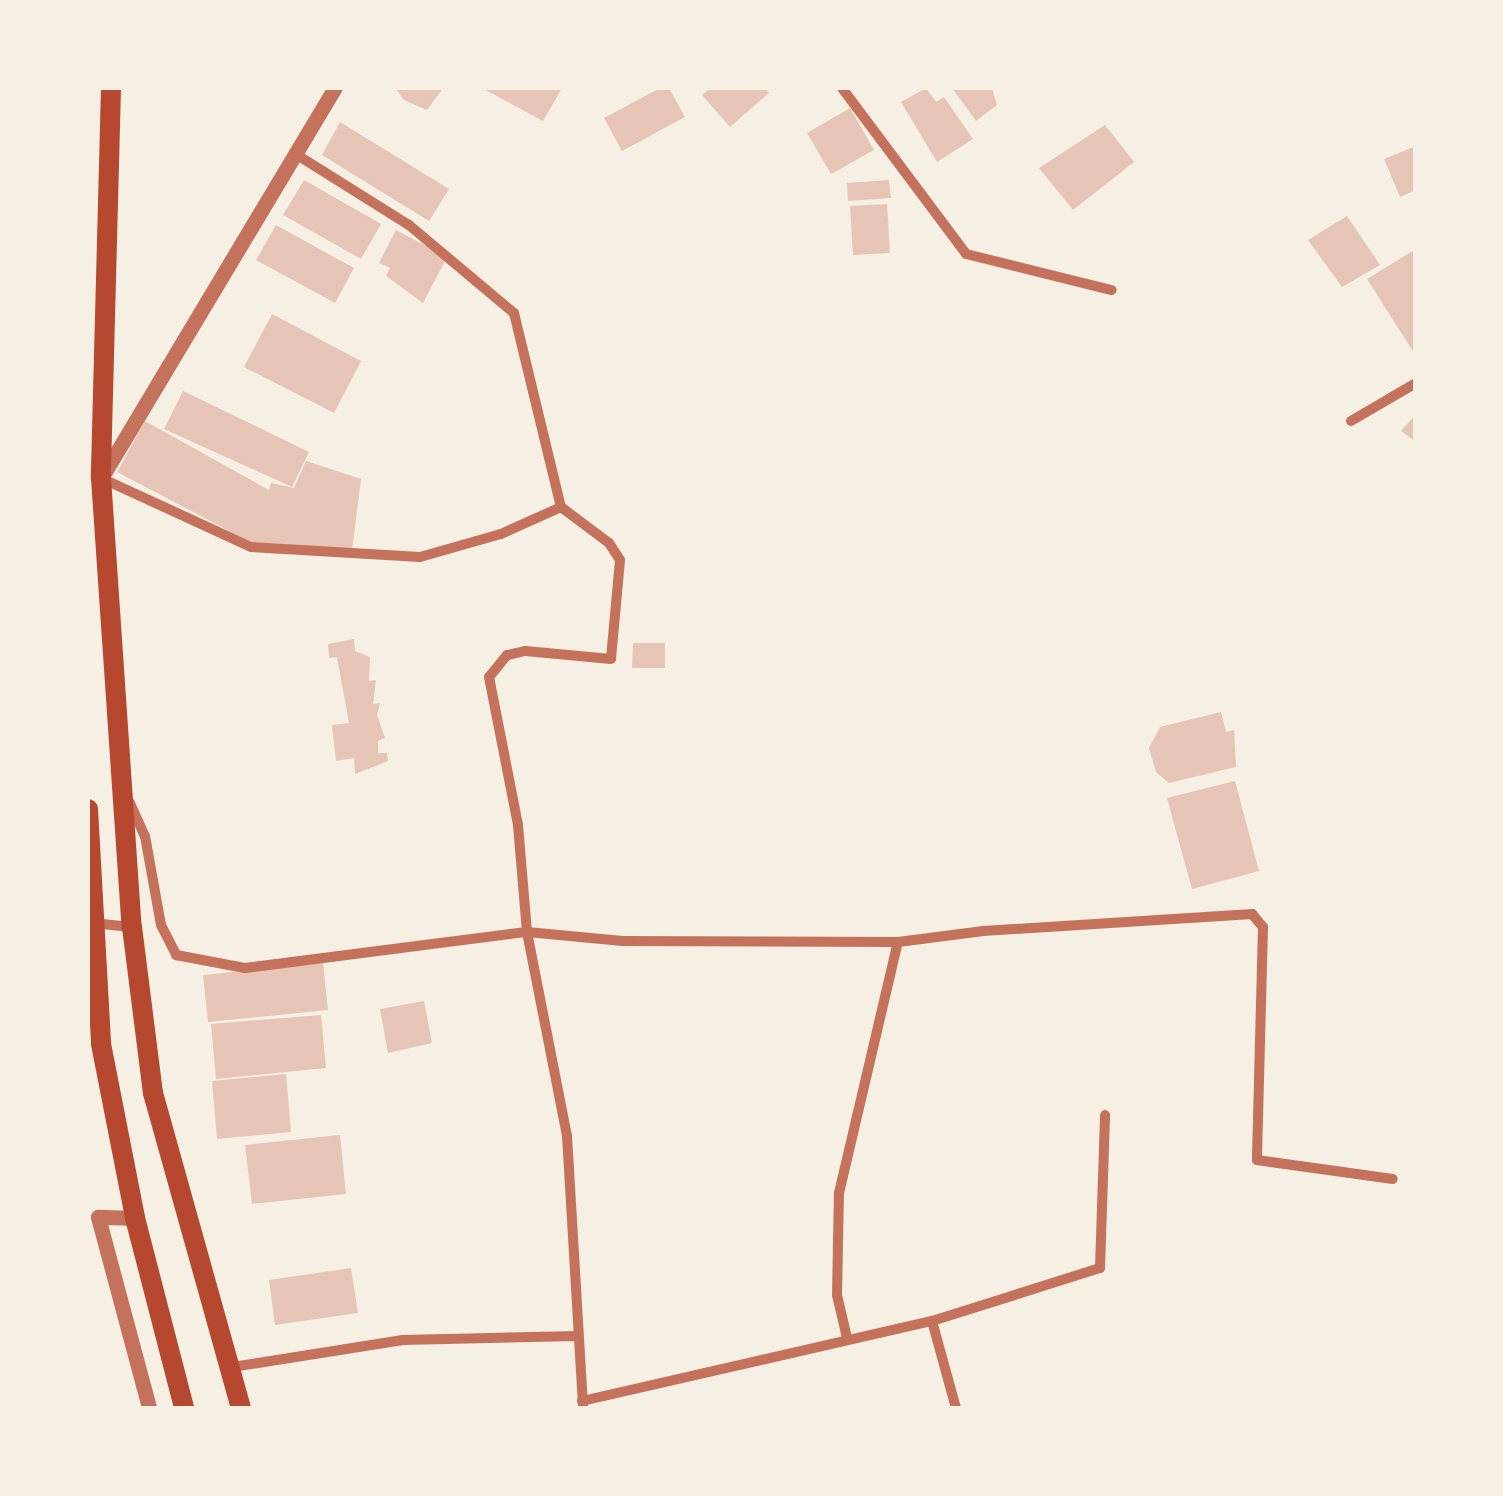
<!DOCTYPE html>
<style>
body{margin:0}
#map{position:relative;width:1503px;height:1496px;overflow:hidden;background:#f6efe4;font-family:"Space Grotesk",sans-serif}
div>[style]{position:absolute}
.building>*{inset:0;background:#e6c5b7}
.minor>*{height:10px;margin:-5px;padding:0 5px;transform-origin:5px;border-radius:5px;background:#c5725c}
.tertiary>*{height:15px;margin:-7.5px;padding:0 7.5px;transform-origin:7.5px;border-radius:7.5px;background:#c5725c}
.primary>*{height:20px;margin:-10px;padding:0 10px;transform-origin:10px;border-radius:10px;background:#b5482f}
span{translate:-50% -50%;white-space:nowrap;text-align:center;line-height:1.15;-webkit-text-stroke:8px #f6efe4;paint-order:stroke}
.frame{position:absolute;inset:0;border:90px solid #f6efe4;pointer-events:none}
</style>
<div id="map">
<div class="building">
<div style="clip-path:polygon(395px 88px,443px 88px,427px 110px,404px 100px)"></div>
<div style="clip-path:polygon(482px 88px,562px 88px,543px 121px)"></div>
<div style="clip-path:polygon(660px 88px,669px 88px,685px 117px,622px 151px,604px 118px)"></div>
<div style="clip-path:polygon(711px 88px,765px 88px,769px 93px,730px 127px,702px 95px)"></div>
<div style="clip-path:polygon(926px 88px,936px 102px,944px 97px,973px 139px,937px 162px,901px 102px)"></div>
<div style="clip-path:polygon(952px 88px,992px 88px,997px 105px,976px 121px)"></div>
<div style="clip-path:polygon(850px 108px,874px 150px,831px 174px,807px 133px)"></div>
<div style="clip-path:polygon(340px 122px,449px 189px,429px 221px,322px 155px)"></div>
<div style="clip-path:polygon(1105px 125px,1134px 162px,1073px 210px,1039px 168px)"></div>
<div style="clip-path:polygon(1416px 146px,1416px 190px,1400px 197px,1384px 159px)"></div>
<div style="clip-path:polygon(304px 180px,381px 224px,361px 259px,283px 215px)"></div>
<div style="clip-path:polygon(889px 180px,891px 198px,848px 201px,847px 183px)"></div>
<div style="clip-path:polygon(887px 204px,890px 253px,853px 255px,850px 206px)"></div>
<div style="clip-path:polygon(1347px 216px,1380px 265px,1342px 287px,1308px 240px)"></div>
<div style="clip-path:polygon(276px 225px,354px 268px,335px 303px,256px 260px)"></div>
<div style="clip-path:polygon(396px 230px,447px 257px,423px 303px,386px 276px,390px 268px,379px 263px)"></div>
<div style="clip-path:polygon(1416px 249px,1416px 356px,1367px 279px)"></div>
<div style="clip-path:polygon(272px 314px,361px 361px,334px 413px,244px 367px)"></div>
<div style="clip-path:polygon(183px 391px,309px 452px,292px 487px,164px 429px)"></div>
<div style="clip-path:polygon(1416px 414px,1416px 442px,1401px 431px)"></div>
<div style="clip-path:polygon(145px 421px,269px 490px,271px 483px,294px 488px,306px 461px,361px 479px,352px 550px,254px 544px,117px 472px)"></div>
<div style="clip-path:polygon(354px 639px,355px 651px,370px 657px,369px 681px,376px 680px,373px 704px,380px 703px,377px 715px,385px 738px,378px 741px,378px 753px,387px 753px,388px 761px,355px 774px,354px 758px,336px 761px,332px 725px,349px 723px,337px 657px,329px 658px,328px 644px)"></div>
<div style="clip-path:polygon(633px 643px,665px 643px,665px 668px,632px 668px)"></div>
<div style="clip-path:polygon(1221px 712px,1226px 732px,1234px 730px,1236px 767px,1169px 783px,1156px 772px,1149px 748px,1160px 727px)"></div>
<div style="clip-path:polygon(1235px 781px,1259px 871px,1192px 889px,1167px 798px)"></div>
<div style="clip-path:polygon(323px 963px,328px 1010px,208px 1022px,203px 975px)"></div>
<div style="clip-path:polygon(424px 1001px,432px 1043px,388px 1053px,380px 1009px)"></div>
<div style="clip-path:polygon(321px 1015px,326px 1068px,216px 1079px,211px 1024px)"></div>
<div style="clip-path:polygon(286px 1074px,291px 1132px,217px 1139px,212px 1081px)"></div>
<div style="clip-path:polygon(340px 1135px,346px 1194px,252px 1204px,245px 1145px)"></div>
<div style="clip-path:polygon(351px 1268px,358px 1313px,275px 1325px,269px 1280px)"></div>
</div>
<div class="minor">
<div style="left:842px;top:88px;width:207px;rotate:53.2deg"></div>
<div style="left:966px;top:254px;width:150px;rotate:13.9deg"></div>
<div style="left:294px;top:153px;width:136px;rotate:32.1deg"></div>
<div style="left:409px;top:225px;width:137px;rotate:40deg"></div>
<div style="left:514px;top:313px;width:200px;rotate:76.4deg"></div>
<div style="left:561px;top:507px;width:60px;rotate:36.9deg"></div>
<div style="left:609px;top:543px;width:20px;rotate:57deg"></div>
<div style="left:620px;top:560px;width:99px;rotate:95.2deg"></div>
<div style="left:611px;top:659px;width:86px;rotate:-174.7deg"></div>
<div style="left:525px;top:651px;width:18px;rotate:167deg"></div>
<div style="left:507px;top:655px;width:28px;rotate:129deg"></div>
<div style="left:489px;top:677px;width:151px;rotate:78.9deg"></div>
<div style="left:518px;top:825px;width:107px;rotate:85.2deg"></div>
<div style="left:527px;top:932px;width:96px;rotate:5.4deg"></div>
<div style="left:623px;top:941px;width:275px;rotate:0.2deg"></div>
<div style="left:898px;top:942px;width:86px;rotate:-7.4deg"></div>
<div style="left:983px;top:931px;width:270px;rotate:-3.6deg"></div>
<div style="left:1252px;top:914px;width:17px;rotate:50deg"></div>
<div style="left:1263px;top:927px;width:233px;rotate:91.5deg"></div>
<div style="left:1257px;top:1160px;width:137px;rotate:8deg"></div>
<div style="left:1351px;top:421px;width:75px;rotate:-30.3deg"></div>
<div style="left:101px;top:478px;width:165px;rotate:24.7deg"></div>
<div style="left:251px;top:547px;width:169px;rotate:3.4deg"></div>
<div style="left:420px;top:557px;width:84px;rotate:-15.9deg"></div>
<div style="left:501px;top:534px;width:66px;rotate:-24.2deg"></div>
<div style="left:130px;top:803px;width:36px;rotate:66deg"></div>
<div style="left:145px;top:836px;width:90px;rotate:79.8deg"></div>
<div style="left:161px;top:925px;width:34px;rotate:63deg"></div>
<div style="left:176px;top:955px;width:70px;rotate:10.7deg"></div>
<div style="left:245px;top:968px;width:284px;rotate:-7.3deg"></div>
<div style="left:527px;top:932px;width:208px;rotate:78.9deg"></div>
<div style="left:567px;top:1136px;width:272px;rotate:86.6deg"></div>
<div style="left:93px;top:923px;width:38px;rotate:6deg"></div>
<div style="left:932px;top:1321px;width:90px;rotate:74.6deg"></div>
<div style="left:847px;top:1338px;width:44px;rotate:-103.1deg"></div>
<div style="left:837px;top:1295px;width:102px;rotate:-88.9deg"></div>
<div style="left:839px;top:1193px;width:258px;rotate:-76.8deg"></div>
<div style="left:226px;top:1368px;width:179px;rotate:-9deg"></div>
<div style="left:403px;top:1340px;width:175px;rotate:-1.3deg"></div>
<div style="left:582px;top:1401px;width:359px;rotate:-12.9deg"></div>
<div style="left:932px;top:1321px;width:176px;rotate:-17.5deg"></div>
<div style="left:1100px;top:1268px;width:153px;rotate:-88.1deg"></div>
</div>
<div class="tertiary">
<div style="left:103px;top:475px;width:451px;rotate:-59.1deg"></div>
<div style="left:135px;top:1218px;width:37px;rotate:-178deg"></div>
<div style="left:98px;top:1217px;width:198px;rotate:75deg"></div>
</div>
<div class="primary">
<div style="left:111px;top:88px;width:390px;rotate:91.5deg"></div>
<div style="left:101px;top:478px;width:450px;rotate:86.1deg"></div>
<div style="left:132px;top:927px;width:167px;rotate:82.8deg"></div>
<div style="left:153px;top:1093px;width:327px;rotate:74.4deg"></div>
<div style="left:88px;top:809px;width:235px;rotate:86.8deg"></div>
<div style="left:101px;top:1044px;width:177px;rotate:78.9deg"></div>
<div style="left:135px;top:1218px;width:196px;rotate:75.5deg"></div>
</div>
<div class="frame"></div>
</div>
